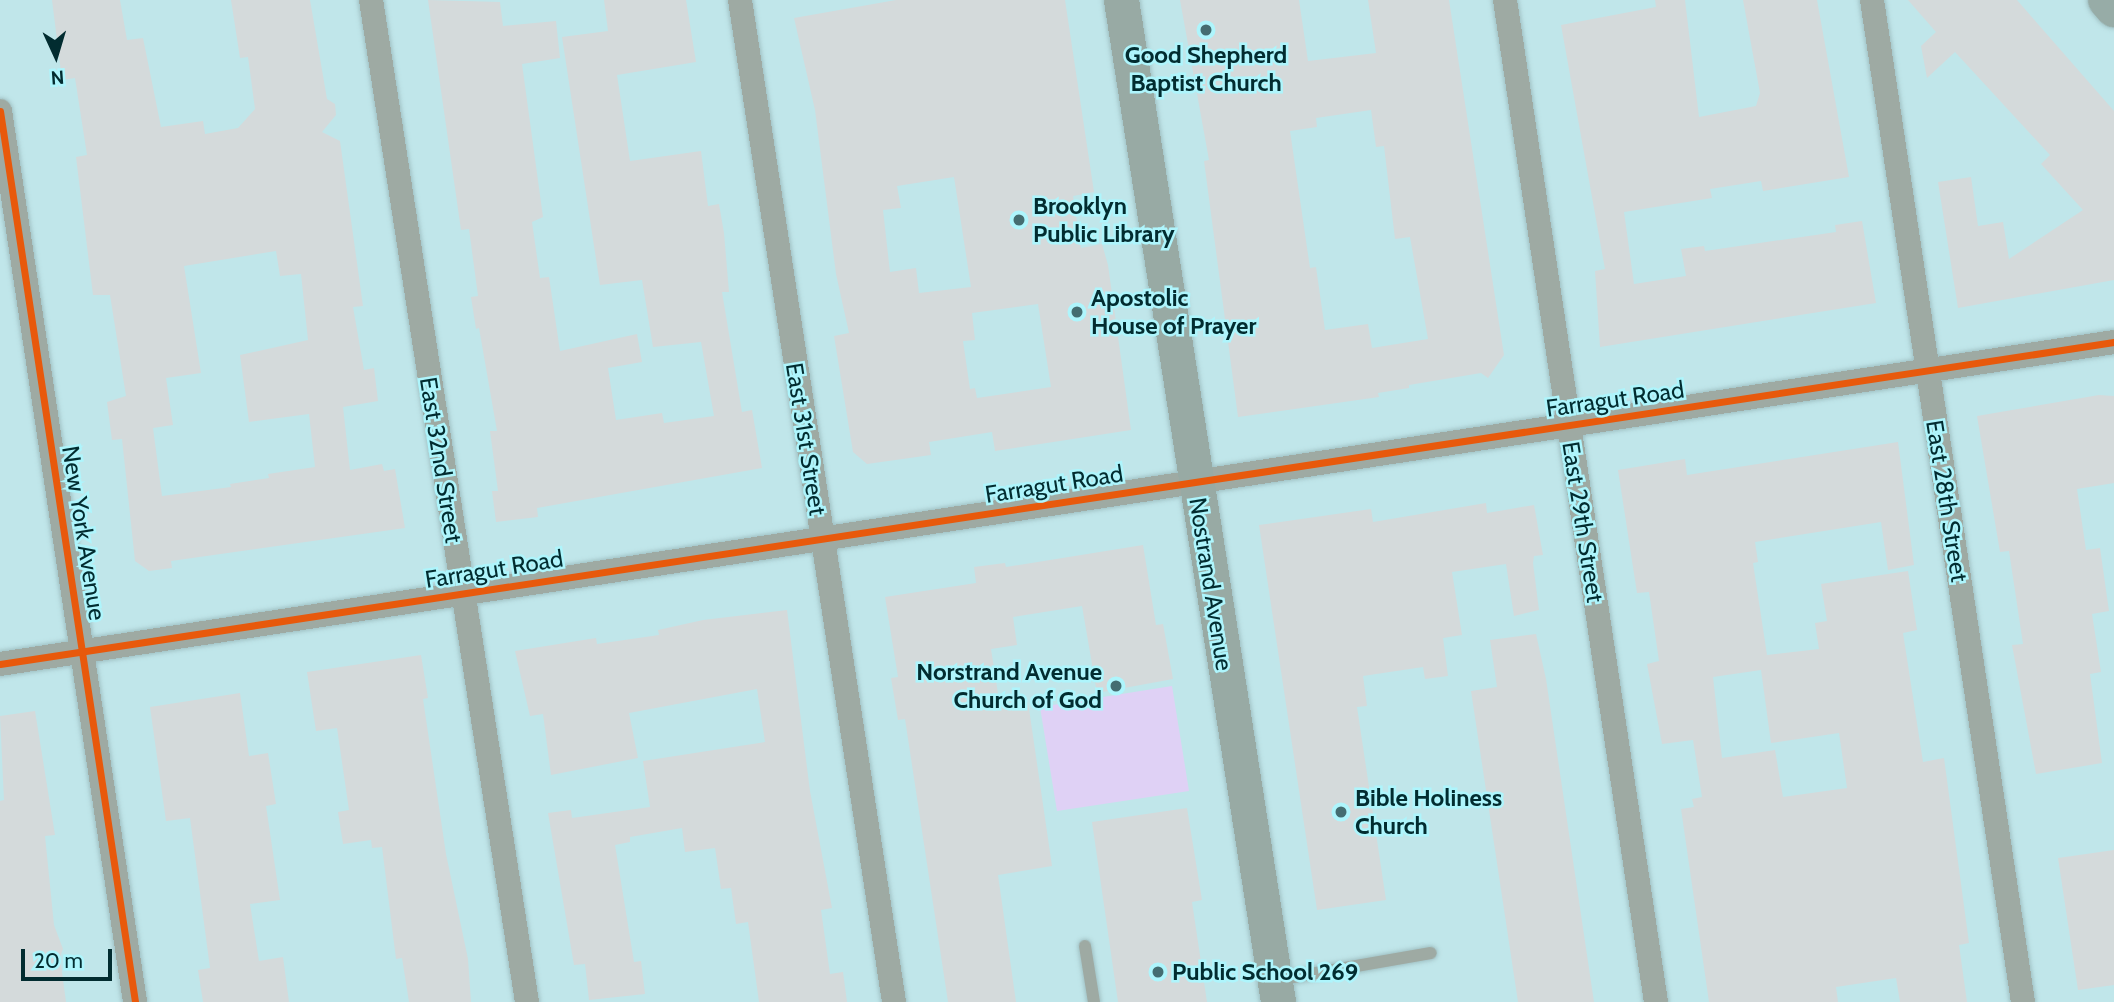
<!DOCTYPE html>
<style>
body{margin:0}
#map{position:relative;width:2114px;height:1002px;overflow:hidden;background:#c0e6ea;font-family:Cabin,sans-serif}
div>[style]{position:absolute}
.green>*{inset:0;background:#dfd1f5}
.building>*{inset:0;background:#d4dadb}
.roads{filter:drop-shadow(0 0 2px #a1c2c5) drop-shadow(0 0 2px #a1c2c5)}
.lane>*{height:12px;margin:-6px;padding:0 6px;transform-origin:6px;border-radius:6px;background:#9eaaa3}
.street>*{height:24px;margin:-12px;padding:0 12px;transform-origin:12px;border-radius:12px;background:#9eaaa3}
.secondary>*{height:35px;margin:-17.5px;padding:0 17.5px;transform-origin:17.5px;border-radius:17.5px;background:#98aaa4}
.primary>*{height:38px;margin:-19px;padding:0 19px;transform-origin:19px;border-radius:19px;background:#97aca7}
.cycleway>*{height:7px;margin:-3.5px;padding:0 3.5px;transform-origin:3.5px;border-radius:3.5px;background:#e8590c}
.dots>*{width:19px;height:19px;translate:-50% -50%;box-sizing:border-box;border:4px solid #aef5fc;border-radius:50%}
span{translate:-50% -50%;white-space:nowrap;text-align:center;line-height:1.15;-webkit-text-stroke:5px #aef5fc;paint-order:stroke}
.poi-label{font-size:24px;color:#022c30;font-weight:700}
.left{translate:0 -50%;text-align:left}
.right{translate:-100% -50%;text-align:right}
.street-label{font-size:24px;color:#022c30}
.north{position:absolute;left:21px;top:21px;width:70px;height:70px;-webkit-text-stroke:5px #aef5fc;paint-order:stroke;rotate:176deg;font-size:19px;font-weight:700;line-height:28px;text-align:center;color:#022c30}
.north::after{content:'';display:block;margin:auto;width:24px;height:32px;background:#022c30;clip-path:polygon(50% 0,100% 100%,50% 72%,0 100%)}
.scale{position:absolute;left:21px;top:949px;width:91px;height:32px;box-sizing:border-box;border:4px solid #022c30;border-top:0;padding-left:9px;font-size:21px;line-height:24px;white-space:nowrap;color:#022c30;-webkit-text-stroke:5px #aef5fc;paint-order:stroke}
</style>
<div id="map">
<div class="green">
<div style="clip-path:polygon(1172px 686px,1189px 791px,1057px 811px,1040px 707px)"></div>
</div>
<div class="building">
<div style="clip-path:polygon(evenodd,52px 0,120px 0,127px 40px,143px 38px,161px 127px,203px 121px,205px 134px,238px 128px,255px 109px,248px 57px,240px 58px,231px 0,310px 0,327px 99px,335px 104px,336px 115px,322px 132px,340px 141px,363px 306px,353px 307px,364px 370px,374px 368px,378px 401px,343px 407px,350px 470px,382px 464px,384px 471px,395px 469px,405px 528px,171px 561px,172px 568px,149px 571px,135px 561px,122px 439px,112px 440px,107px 402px,126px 396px,110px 295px,93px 295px,76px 157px,87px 155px,75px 78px,62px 80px,52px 0,276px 251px,280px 276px,301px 274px,308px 340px,240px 355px,249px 422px,309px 414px,315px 467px,268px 474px,269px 478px,230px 484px,231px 487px,162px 496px,153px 428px,173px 425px,166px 378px,201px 373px,184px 266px,276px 251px)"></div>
<div style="clip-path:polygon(428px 0,500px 2px,503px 26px,556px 21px,560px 58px,522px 64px,543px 217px,532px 222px,540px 278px,549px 277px,560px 351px,637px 334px,642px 362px,608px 368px,616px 420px,662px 413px,664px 423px,714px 416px,701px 342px,653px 347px,642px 280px,600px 285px,562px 37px,608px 31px,604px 0,686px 0,696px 62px,617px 75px,630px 161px,701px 151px,708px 206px,719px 204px,724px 233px,729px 292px,722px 292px,742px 412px,752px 410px,762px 468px,537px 508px,538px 517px,496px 522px,492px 491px,498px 491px,490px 431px,497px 431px,479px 328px,476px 329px,471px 297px,478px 296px,469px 229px,461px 230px)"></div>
<div style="clip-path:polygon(evenodd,896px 0,1065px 0,1094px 192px,1073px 196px,1081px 248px,1102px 244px,1108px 265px,1131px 430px,995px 451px,992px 432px,929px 442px,931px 455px,867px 464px,853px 452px,834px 336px,849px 333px,836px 274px,815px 110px,794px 18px,896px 0,954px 177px,971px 287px,919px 293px,916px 268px,890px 272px,883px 210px,901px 208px,897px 186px,954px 177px,896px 0,1038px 304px,1051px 387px,977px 398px,975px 388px,970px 389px,963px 341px,975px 340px,972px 313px,1038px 304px)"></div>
<div style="clip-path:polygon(evenodd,1180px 0,1299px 0,1308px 61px,1376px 53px,1368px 0,1449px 0,1504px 355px,1488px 378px,1481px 373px,1409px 385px,1409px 388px,1378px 393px,1379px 397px,1238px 417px,1204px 161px,1209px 160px,1180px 0,1371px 110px,1376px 147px,1384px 146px,1395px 239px,1410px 237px,1428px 339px,1372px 348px,1368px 324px,1325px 330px,1316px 267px,1310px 268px,1290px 131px,1317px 127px,1316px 118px,1371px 110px)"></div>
<div style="clip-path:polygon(1655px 0,1685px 0,1699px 117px,1756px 106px,1760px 93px,1743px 0,1817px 0,1849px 177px,1763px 191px,1761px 181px,1710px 189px,1712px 198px,1624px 212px,1634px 284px,1686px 276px,1681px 249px,1704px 246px,1705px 251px,1836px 232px,1835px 225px,1862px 221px,1876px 303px,1600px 347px,1595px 271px,1605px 269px,1561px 25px,1656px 7px)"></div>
<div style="clip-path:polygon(1908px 0,2017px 0,2114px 111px,2114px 280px,1958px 308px,1938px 182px,1971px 177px,1978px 226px,2003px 222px,2009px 259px,2083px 210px,2041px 164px,2050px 155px,1955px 52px,1927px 78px,1921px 46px,1936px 32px)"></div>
<div style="clip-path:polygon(2099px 395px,2114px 396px,2114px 483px,2077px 489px,2086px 550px,2100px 548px,2109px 611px,2092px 614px,2101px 672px,2090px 674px,2102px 763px,2036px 774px,2012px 645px,2023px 644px,2009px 551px,2000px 552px,1977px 416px)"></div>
<div style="clip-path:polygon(evenodd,1898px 442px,1914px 565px,1888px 570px,1881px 522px,1755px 542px,1758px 562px,1753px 563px,1767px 655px,1819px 649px,1815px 623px,1827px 621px,1821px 584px,1908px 571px,1917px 630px,1903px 633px,1923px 762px,1944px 758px,1969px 943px,1959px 945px,1967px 1002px,1900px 1002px,1896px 978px,1836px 987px,1838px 1002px,1709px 1002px,1681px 809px,1694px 807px,1692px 799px,1702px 797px,1693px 740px,1662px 744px,1647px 664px,1659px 661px,1649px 592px,1637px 593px,1618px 470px,1685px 459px,1687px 475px,1898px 442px,1761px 670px,1771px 743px,1839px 733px,1847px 788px,1783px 797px,1775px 750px,1722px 758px,1713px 677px,1761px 670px)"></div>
<div style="clip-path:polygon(1486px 503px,1487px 513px,1534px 505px,1543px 555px,1534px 556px,1533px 563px,1539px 610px,1514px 616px,1506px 564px,1452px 572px,1462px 635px,1443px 638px,1448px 676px,1425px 679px,1423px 667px,1363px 676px,1367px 706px,1357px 707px,1386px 900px,1317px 910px,1259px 525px,1371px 509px,1373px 522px)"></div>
<div style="clip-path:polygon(1143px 545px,1156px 625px,1163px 624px,1173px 679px,1097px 693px,1082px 606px,1013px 617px,1017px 645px,991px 649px,1000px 706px,1028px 702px,1052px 866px,998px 875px,1016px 1002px,948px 1002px,905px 719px,898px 720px,891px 678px,898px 677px,885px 597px,976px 583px,974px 567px,1005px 563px,1006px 567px)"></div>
<div style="clip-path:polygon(787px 610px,810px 791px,832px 908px,821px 910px,830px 974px,843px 972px,847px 1002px,759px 1002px,748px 922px,736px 924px,731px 888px,721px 889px,715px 848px,685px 852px,682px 828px,630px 837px,630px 842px,615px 845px,634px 962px,641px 961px,645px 994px,589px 1000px,585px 964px,574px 965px,548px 813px,571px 810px,572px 818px,650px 807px,643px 761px,765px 742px,757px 689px,629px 713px,638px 758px,551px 775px,543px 714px,530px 716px,515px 651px,596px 638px,597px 644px,659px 635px,658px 630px,703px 620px)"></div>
<div style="clip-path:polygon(1536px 634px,1546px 679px,1594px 1002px,1518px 1002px,1471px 691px,1497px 687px,1490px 640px)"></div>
<div style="clip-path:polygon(421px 655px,428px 698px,423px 699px,446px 854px,468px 959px,471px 1002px,409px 1002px,402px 958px,396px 959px,382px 847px,372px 848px,371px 840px,343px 844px,338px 812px,349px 810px,337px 728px,316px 731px,307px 672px)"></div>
<div style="clip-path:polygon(240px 693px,249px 756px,268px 753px,276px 804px,266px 806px,280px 900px,250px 904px,259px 961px,283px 957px,289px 1002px,203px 1002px,198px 970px,210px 968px,190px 818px,166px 821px,150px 707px)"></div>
<div style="clip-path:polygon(35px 711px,55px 835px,45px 836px,54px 925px,63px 949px,60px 957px,66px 1002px,0 1002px,0 801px,4px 800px,0 716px)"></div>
<div style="clip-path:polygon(1187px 808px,1202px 900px,1192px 902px,1207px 1002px,1118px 1002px,1092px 822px)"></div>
<div style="clip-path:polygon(2114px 850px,2114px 985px,2078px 990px,2058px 858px)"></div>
</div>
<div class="roads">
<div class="lane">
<div style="left:1085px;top:946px;width:57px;rotate:80.9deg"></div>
<div style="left:1276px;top:980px;width:157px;rotate:-9.9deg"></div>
</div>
<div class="street">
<div style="left:371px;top:0;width:1014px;rotate:81.15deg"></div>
<div style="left:740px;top:0;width:1014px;rotate:81.26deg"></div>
<div style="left:1505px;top:0;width:1013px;rotate:81.43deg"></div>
<div style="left:1872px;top:0;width:1013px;rotate:81.43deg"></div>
<div style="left:0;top:111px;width:901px;rotate:81.38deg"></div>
<div style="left:0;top:664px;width:2138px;rotate:-8.66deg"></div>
</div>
<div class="secondary">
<div style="left:1121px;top:0;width:1014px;rotate:81.09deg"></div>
</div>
<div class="primary">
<div style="left:2107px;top:0;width:11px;rotate:49deg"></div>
</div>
</div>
<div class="cycleway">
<div style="left:0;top:111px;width:901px;rotate:81.38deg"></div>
<div style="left:0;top:664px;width:2138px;rotate:-8.66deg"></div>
</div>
<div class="dots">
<div style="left:1206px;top:30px;background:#446d71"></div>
<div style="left:1019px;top:220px;background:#446d71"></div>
<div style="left:1077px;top:312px;background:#446d71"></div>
<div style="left:1116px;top:686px;background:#446d71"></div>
<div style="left:1341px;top:812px;background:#446d71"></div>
<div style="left:1158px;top:972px;background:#446d71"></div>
</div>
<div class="poi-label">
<span style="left:1206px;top:69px">Good Shepherd<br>Baptist Church</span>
<span class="left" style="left:1033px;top:220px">Brooklyn<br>Public Library</span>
<span class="left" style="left:1091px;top:312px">Apostolic<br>House of Prayer</span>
<span class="right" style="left:1102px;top:686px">Norstrand Avenue<br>Church of God</span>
<span class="left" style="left:1355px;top:812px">Bible Holiness<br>Church</span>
<span class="left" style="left:1172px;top:972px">Public School 269</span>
</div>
<div class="street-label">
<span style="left:1615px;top:399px;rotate:-8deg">Farragut Road</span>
<span style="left:806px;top:439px;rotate:81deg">East 31st Street</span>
<span style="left:441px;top:460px;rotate:81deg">East 32nd Street</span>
<span style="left:1054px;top:484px;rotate:-9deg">Farragut Road</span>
<span style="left:1947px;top:501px;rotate:81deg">East 28th Street</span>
<span style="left:1583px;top:522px;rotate:81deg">East 29th Street</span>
<span style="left:84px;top:533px;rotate:81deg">New York Avenue</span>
<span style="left:494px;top:569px;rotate:-9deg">Farragut Road</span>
<span style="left:1211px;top:584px;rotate:81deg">Nostrand Avenue</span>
</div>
<div class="north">N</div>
<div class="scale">20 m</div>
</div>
